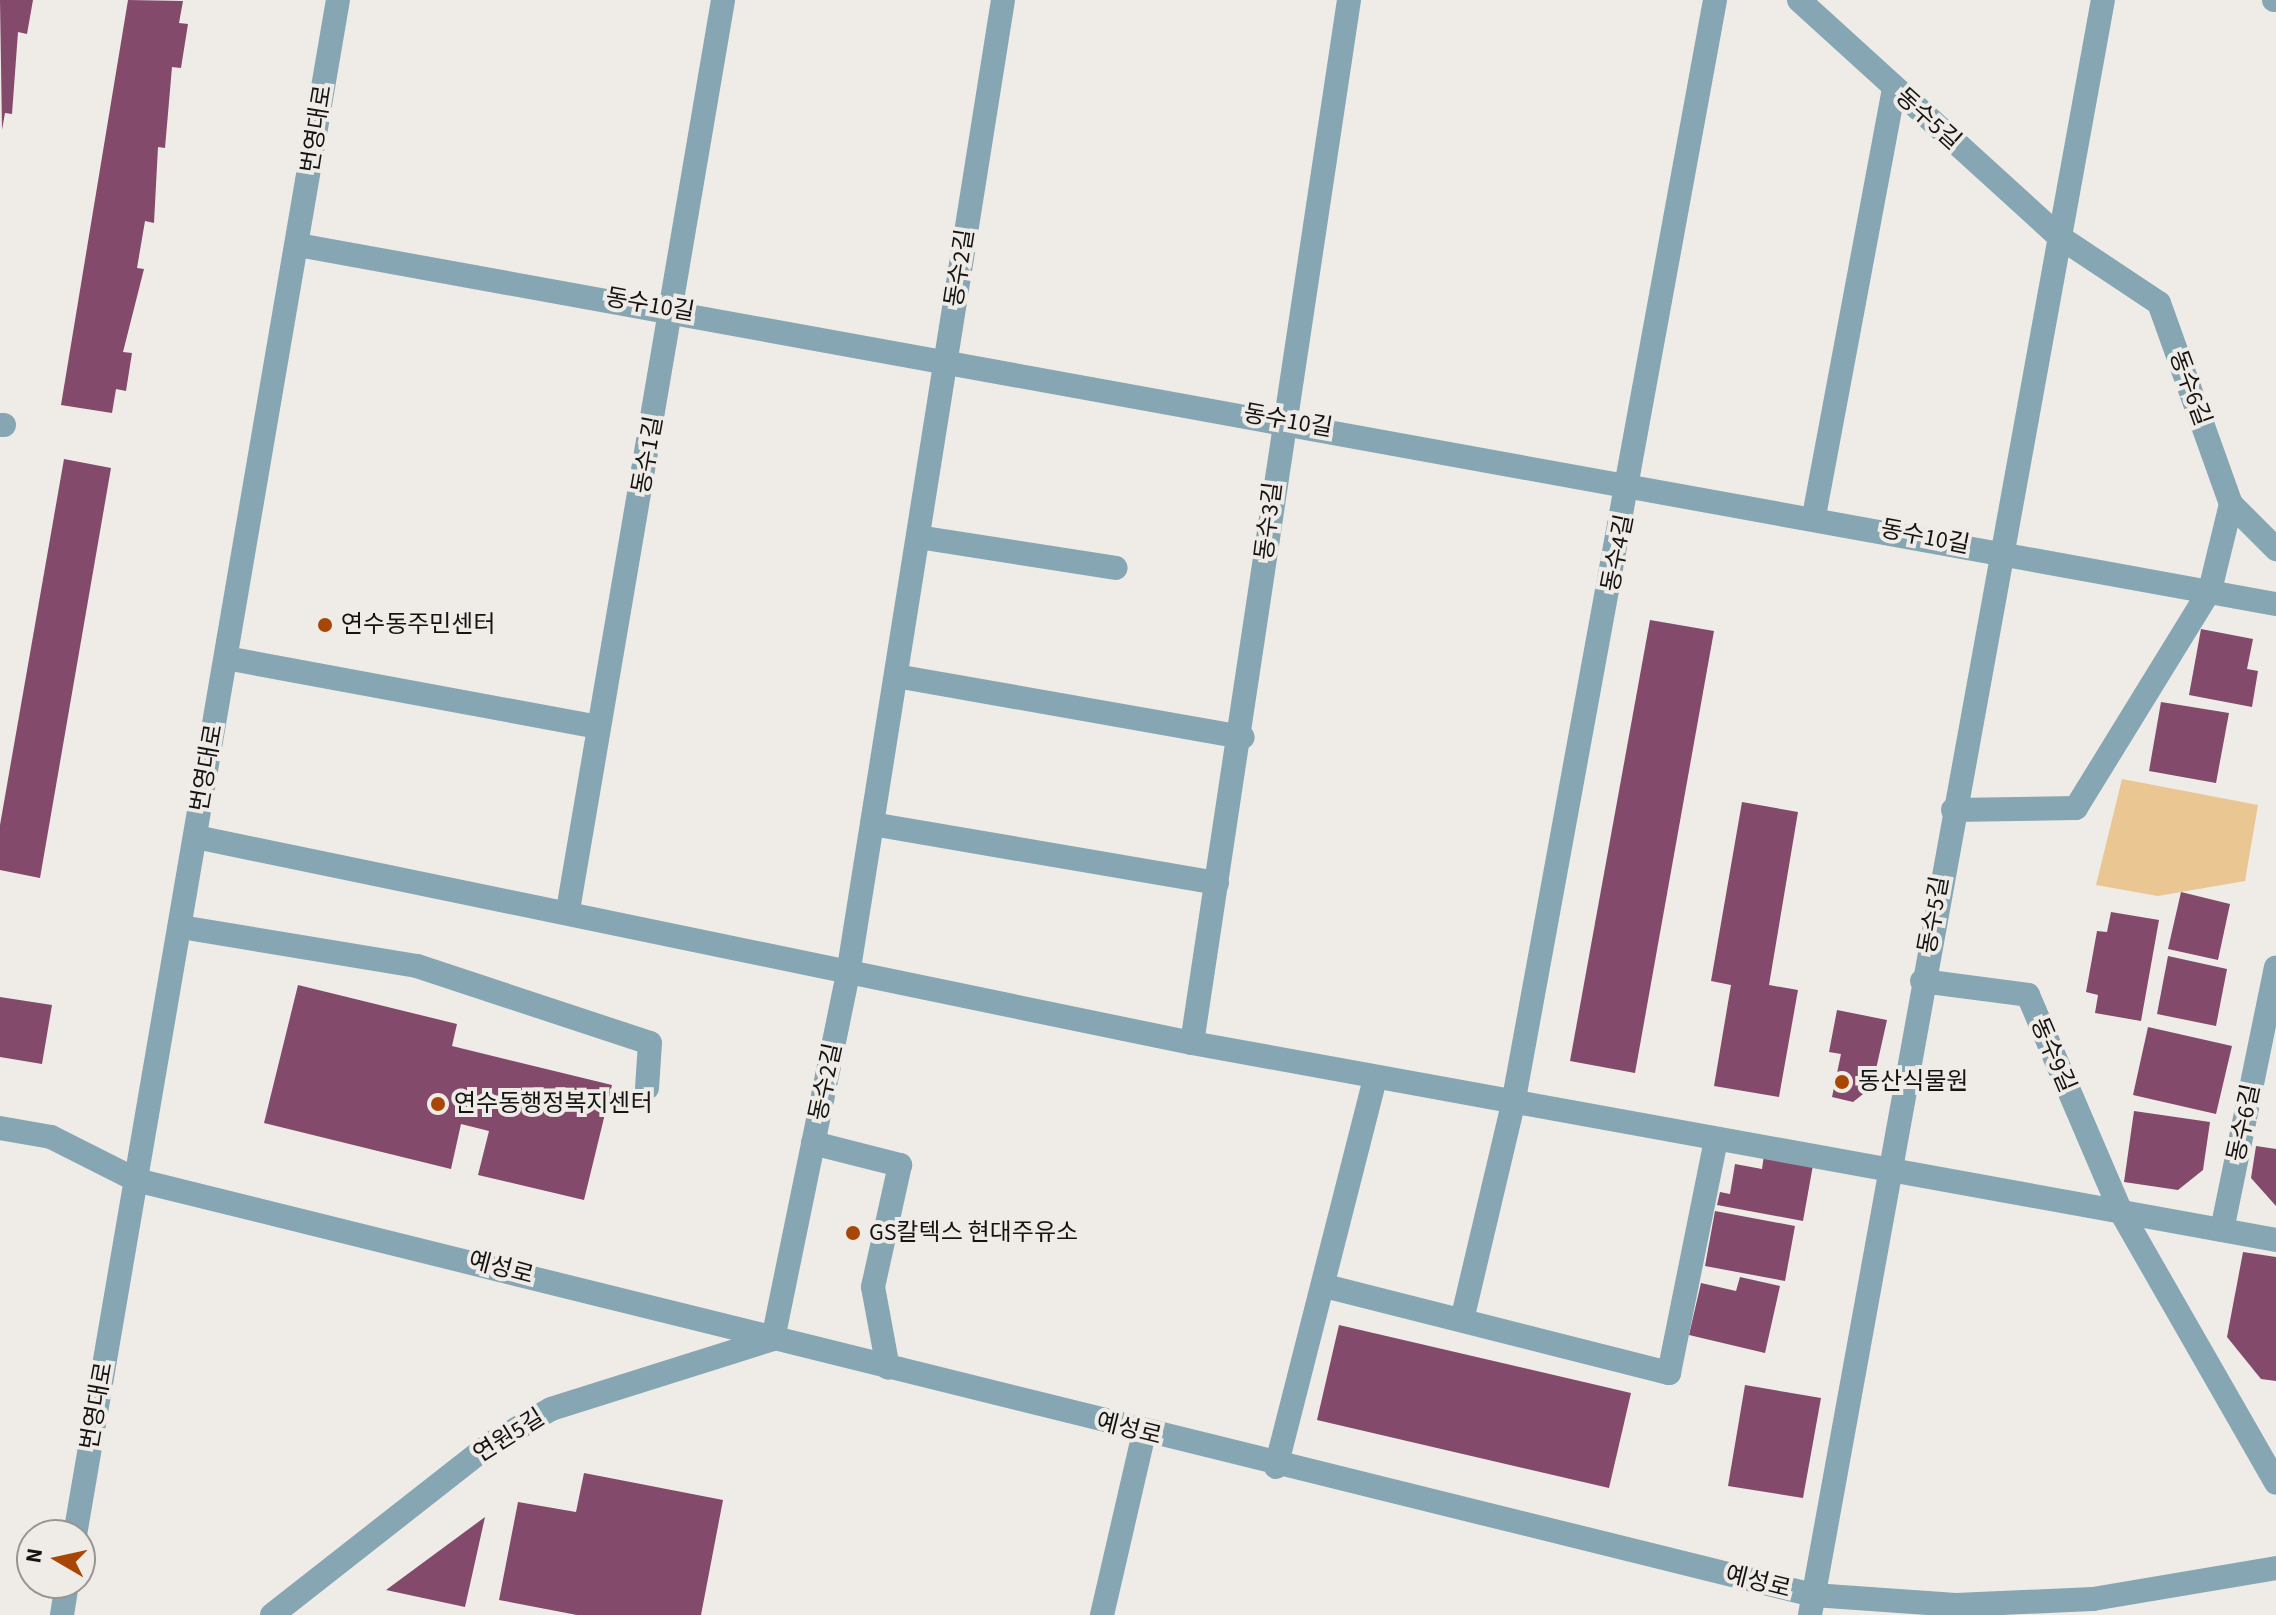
<!DOCTYPE html>
<meta charset="utf-8">
<style>
body{margin:0}
#map{position:relative;width:2276px;height:1615px;overflow:hidden;background:#efece8;font-family:"Source Sans 3","Noto Sans KR",sans-serif}
div>[style]{position:absolute}
.green>*{inset:0;background:#eac692}
.building>*{inset:0;background:#834a6c}
.minor>*{height:24px;margin:-12px;padding:0 12px;transform-origin:12px;border-radius:12px;background:#86a6b3}
.dots>*{width:22px;height:22px;translate:-50% -50%;box-sizing:border-box;border:4px solid #efece8;border-radius:50%}
span{translate:-50% -50%;white-space:nowrap;text-align:center;line-height:1.15;-webkit-text-stroke:8px #efece8;paint-order:stroke}
.street-label{font-size:24px;color:#151413}
.poi-label{font-size:24px;color:#151413}
.left{translate:0 -50%;text-align:left}
.north{position:absolute;left:16px;top:1519px;width:80px;height:80px;box-sizing:border-box;background:#efece8;border:2px solid #989693;border-radius:50%;rotate:279deg;font-size:22px;font-weight:700;line-height:32px;text-align:center;color:#151413}
.north::after{content:'';display:block;margin:auto;width:28px;height:36px;background:#a84605;clip-path:polygon(50% 0,100% 100%,50% 72%,0 100%)}
</style>
<div id="map">
<div class="green">
<div style="clip-path:polygon(2122px 779px,2258px 805px,2245px 881px,2158px 896px,2096px 885px)"></div>
</div>
<div class="building">
<div style="clip-path:polygon(0 0,33px 0,27px 34px,18px 32px,12px 114px,5px 113px,2px 130px)"></div>
<div style="clip-path:polygon(128px 0,183px 1px,179px 23px,188px 24px,181px 68px,172px 67px,165px 148px,158px 147px,154px 223px,145px 221px,137px 268px,144px 269px,123px 352px,132px 353px,126px 391px,116px 389px,112px 413px,61px 405px)"></div>
<div style="clip-path:polygon(64px 459px,111px 468px,40px 878px,0 870px,0 825px)"></div>
<div style="clip-path:polygon(1650px 620px,1714px 631px,1635px 1073px,1570px 1061px)"></div>
<div style="clip-path:polygon(2201px 629px,2253px 639px,2247px 669px,2258px 671px,2252px 707px,2189px 695px)"></div>
<div style="clip-path:polygon(2161px 702px,2229px 713px,2216px 783px,2149px 771px)"></div>
<div style="clip-path:polygon(1742px 802px,1798px 812px,1769px 985px,1798px 990px,1779px 1097px,1714px 1086px,1731px 985px,1711px 981px)"></div>
<div style="clip-path:polygon(2181px 892px,2230px 904px,2218px 960px,2168px 949px)"></div>
<div style="clip-path:polygon(2111px 912px,2159px 920px,2141px 1021px,2095px 1013px,2098px 995px,2086px 992px,2097px 931px,2107px 932px)"></div>
<div style="clip-path:polygon(2168px 956px,2227px 969px,2216px 1026px,2157px 1014px)"></div>
<div style="clip-path:polygon(298px 985px,457px 1024px,452px 1046px,612px 1085px,584px 1200px,478px 1175px,489px 1131px,461px 1124px,451px 1169px,264px 1123px)"></div>
<div style="clip-path:polygon(0 997px,52px 1005px,42px 1064px,0 1057px)"></div>
<div style="clip-path:polygon(1837px 1010px,1887px 1020px,1872px 1087px,1853px 1102px,1832px 1097px,1841px 1054px,1829px 1052px)"></div>
<div style="clip-path:polygon(2148px 1027px,2232px 1046px,2216px 1114px,2133px 1095px)"></div>
<div style="clip-path:polygon(2134px 1111px,2210px 1122px,2203px 1170px,2178px 1190px,2124px 1182px)"></div>
<div style="clip-path:polygon(2256px 1146px,2276px 1149px,2276px 1206px,2251px 1178px)"></div>
<div style="clip-path:polygon(1764px 1155px,1813px 1165px,1803px 1221px,1717px 1205px,1720px 1192px,1730px 1194px,1735px 1164px,1762px 1169px)"></div>
<div style="clip-path:polygon(1715px 1211px,1795px 1226px,1785px 1281px,1705px 1266px)"></div>
<div style="clip-path:polygon(2243px 1252px,2276px 1257px,2276px 1381px,2261px 1379px,2227px 1337px)"></div>
<div style="clip-path:polygon(1740px 1277px,1780px 1286px,1765px 1353px,1689px 1335px,1701px 1283px,1736px 1291px)"></div>
<div style="clip-path:polygon(1339px 1325px,1631px 1393px,1609px 1488px,1317px 1420px)"></div>
<div style="clip-path:polygon(1745px 1385px,1821px 1398px,1803px 1498px,1728px 1486px)"></div>
<div style="clip-path:polygon(584px 1473px,723px 1500px,701px 1615px,577px 1615px,499px 1600px,518px 1502px,576px 1512px)"></div>
<div style="clip-path:polygon(485px 1517px,465px 1607px,386px 1590px)"></div>
</div>
<div class="minor">
<div style="left:1799px;top:0;width:350px;rotate:42.3deg"></div>
<div style="left:2058px;top:236px;width:121px;rotate:33.6deg"></div>
<div style="left:2159px;top:303px;width:214px;rotate:70.3deg"></div>
<div style="left:2231px;top:504px;width:89px;rotate:103.7deg"></div>
<div style="left:2210px;top:590px;width:256px;rotate:121.6deg"></div>
<div style="left:2076px;top:808px;width:123px;rotate:179.1deg"></div>
<div style="left:2274px;top:0;width:2px"></div>
<div style="left:298px;top:245px;width:2010px;rotate:10.29deg"></div>
<div style="left:0;top:425px;width:4px"></div>
<div style="left:2231px;top:504px;width:64px;rotate:45deg"></div>
<div style="left:1814px;top:516px;width:434px;rotate:-79.4deg"></div>
<div style="left:918px;top:537px;width:200px;rotate:8.9deg"></div>
<div style="left:226px;top:658px;width:378px;rotate:10.5deg"></div>
<div style="left:896px;top:676px;width:352px;rotate:10deg"></div>
<div style="left:872px;top:824px;width:350px;rotate:9.7deg"></div>
<div style="left:196px;top:837px;width:1017px;rotate:11.69deg"></div>
<div style="left:1192px;top:1043px;width:1102px;rotate:10.3deg"></div>
<div style="left:568px;top:910px;width:923px;rotate:-80.33deg"></div>
<div style="left:181px;top:927px;width:239px;rotate:9.4deg"></div>
<div style="left:417px;top:966px;width:245px;rotate:18.3deg"></div>
<div style="left:650px;top:1043px;width:45px;rotate:93.8deg"></div>
<div style="left:1922px;top:981px;width:107px;rotate:7.5deg"></div>
<div style="left:2028px;top:995px;width:236px;rotate:66.8deg"></div>
<div style="left:2121px;top:1212px;width:312px;rotate:60.2deg"></div>
<div style="left:1192px;top:1043px;width:1055px;rotate:-81.44deg"></div>
<div style="left:0;top:1128px;width:52px;rotate:10deg"></div>
<div style="left:51px;top:1137px;width:95px;rotate:26.8deg"></div>
<div style="left:136px;top:1180px;width:1728px;rotate:13.9deg"></div>
<div style="left:1813px;top:1595px;width:143px;rotate:4deg"></div>
<div style="left:1956px;top:1605px;width:137px;rotate:-2.5deg"></div>
<div style="left:2093px;top:1599px;width:186px;rotate:-9.6deg"></div>
<div style="left:813px;top:1143px;width:90px;rotate:14.2deg"></div>
<div style="left:900px;top:1165px;width:125px;rotate:102.5deg"></div>
<div style="left:873px;top:1287px;width:82px;rotate:79.5deg"></div>
<div style="left:2222px;top:1230px;width:268px;rotate:-78.4deg"></div>
<div style="left:1325px;top:1286px;width:355px;rotate:14.2deg"></div>
<div style="left:1669px;top:1373px;width:238px;rotate:-78.6deg"></div>
<div style="left:1462px;top:1320px;width:222px;rotate:-76.7deg"></div>
<div style="left:1513px;top:1104px;width:1122px;rotate:-79.63deg"></div>
<div style="left:773px;top:1339px;width:379px;rotate:-78.4deg"></div>
<div style="left:849px;top:968px;width:980px;rotate:-80.96deg"></div>
<div style="left:1276px;top:1467px;width:401px;rotate:-75.7deg"></div>
<div style="left:75px;top:1535px;width:1557px;rotate:-80.28deg"></div>
<div style="left:62px;top:1615px;width:32px;rotate:-81deg"></div>
<div style="left:272px;top:1615px;width:277px;rotate:-38.1deg"></div>
<div style="left:490px;top:1444px;width:70px;rotate:-29.8deg"></div>
<div style="left:551px;top:1409px;width:233px;rotate:-17.5deg"></div>
<div style="left:1102px;top:1615px;width:187px;rotate:-77deg"></div>
<div style="left:1810px;top:1615px;width:1641px;rotate:-79.72deg"></div>
</div>
<div class="dots">
<div style="left:325px;top:625px;background:#a84605"></div>
<div style="left:1842px;top:1082px;background:#a84605"></div>
<div style="left:438px;top:1104px;background:#a84605"></div>
<div style="left:853px;top:1233px;background:#a84605"></div>
</div>
<div class="street-label">
<span style="left:1928px;top:119px;rotate:42deg">동수5길</span>
<span style="left:317px;top:129px;rotate:-81deg">번영대로</span>
<span style="left:960px;top:268px;rotate:-81deg">동수2길</span>
<span style="left:650px;top:305px;rotate:10deg">동수10길</span>
<span style="left:2190px;top:388px;rotate:70deg">동수6길</span>
<span style="left:1288px;top:421px;rotate:10deg">동수10길</span>
<span style="left:648px;top:455px;rotate:-80deg">동수1길</span>
<span style="left:1269px;top:521px;rotate:-83deg">동수3길</span>
<span style="left:1925px;top:537px;rotate:11deg">동수10길</span>
<span style="left:1618px;top:553px;rotate:-79deg">동수4길</span>
<span style="left:207px;top:768px;rotate:-80deg">번영대로</span>
<span style="left:1934px;top:915px;rotate:-80deg">동수5길</span>
<span style="left:2053px;top:1055px;rotate:67deg">동수9길</span>
<span style="left:826px;top:1082px;rotate:-78deg">동수2길</span>
<span style="left:2244px;top:1123px;rotate:-78deg">동수6길</span>
<span style="left:501px;top:1268px;rotate:15deg">예성로</span>
<span style="left:97px;top:1406px;rotate:-80deg">번영대로</span>
<span style="left:1129px;top:1429px;rotate:14deg">예성로</span>
<span style="left:509px;top:1436px;rotate:-32deg">연원5길</span>
<span style="left:1758px;top:1582px;rotate:14deg">예성로</span>
</div>
<div class="poi-label">
<span class="left" style="left:341px;top:625px">연수동주민센터</span>
<span class="left" style="left:1858px;top:1082px">동산식물원</span>
<span class="left" style="left:454px;top:1104px">연수동행정복지센터</span>
<span class="left" style="left:869px;top:1233px">GS칼텍스 현대주유소</span>
</div>
<div class="north">N</div>
</div>
